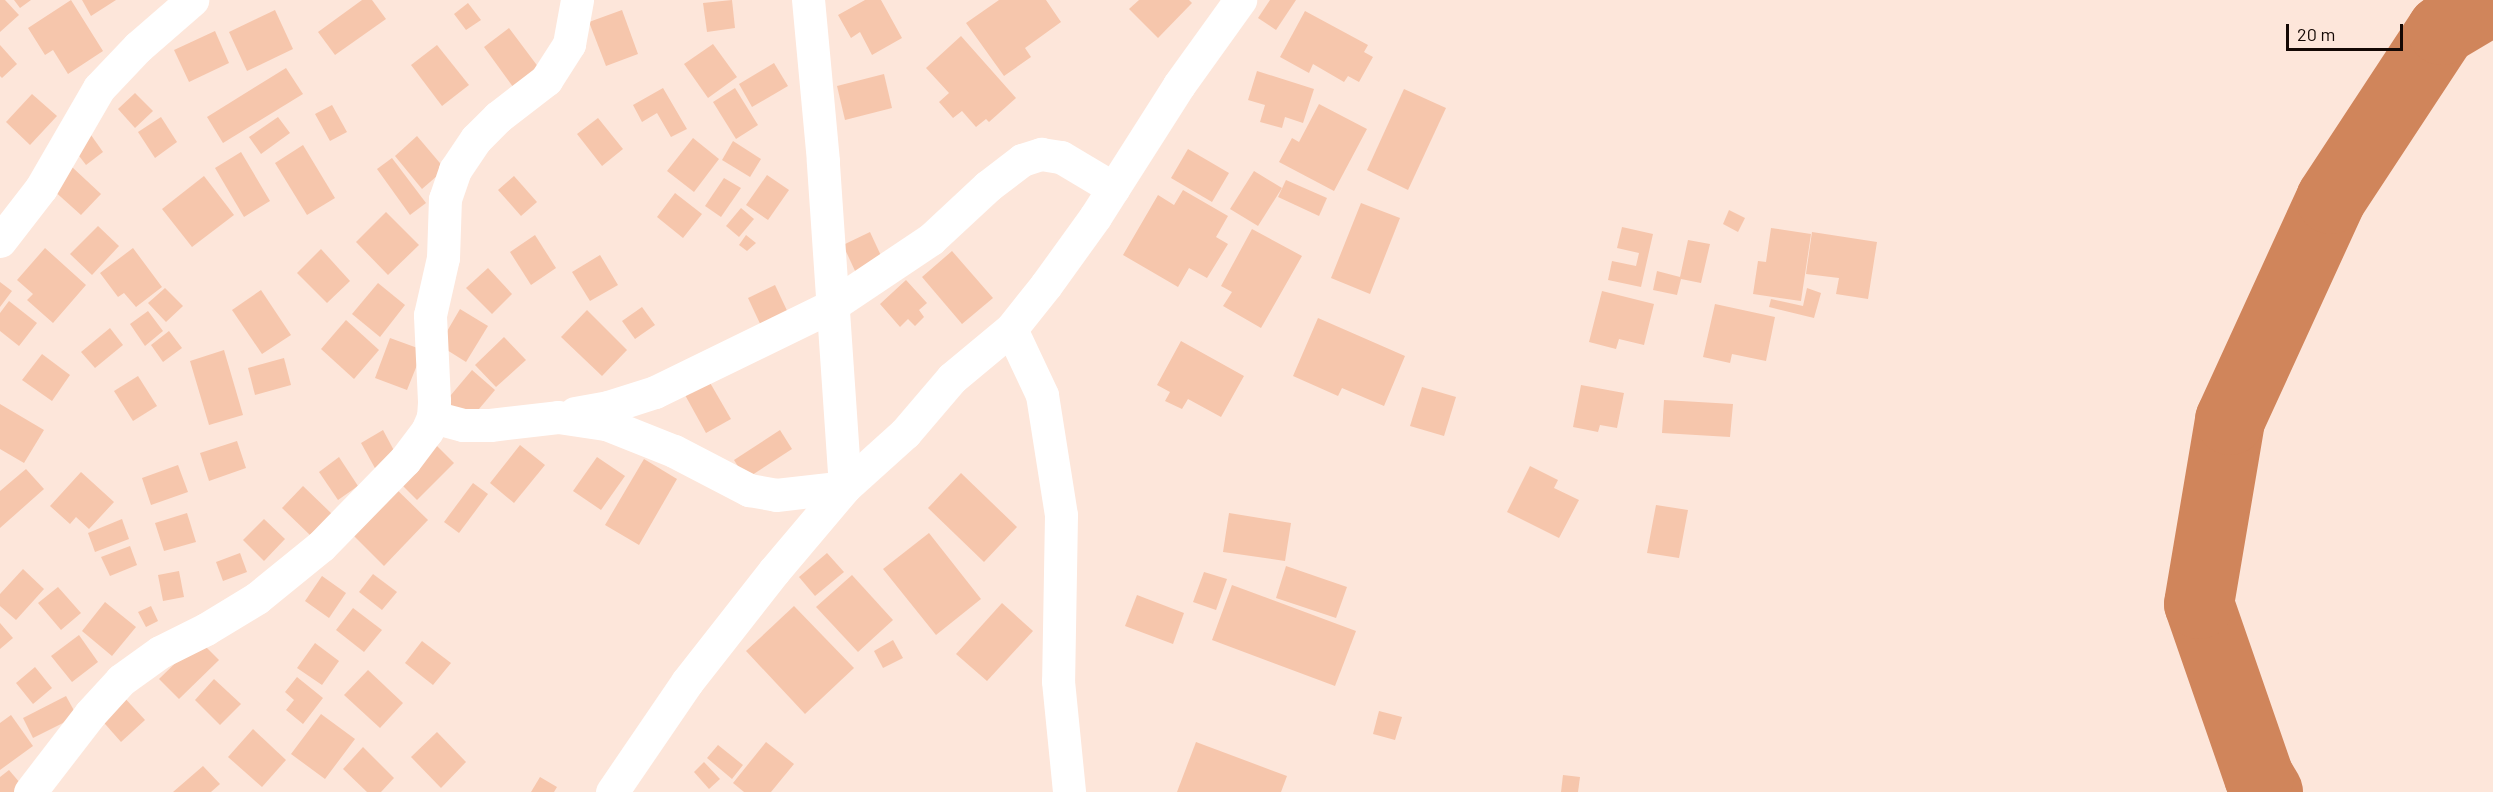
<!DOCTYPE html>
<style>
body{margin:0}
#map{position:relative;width:2493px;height:792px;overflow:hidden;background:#fde6da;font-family:Barlow,sans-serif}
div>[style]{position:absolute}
.river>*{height:70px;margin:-35px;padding:0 35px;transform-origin:35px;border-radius:35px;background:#d0855b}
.building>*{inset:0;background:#f6c6ac}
.street>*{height:33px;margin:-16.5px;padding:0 16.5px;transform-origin:16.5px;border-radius:16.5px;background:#fff}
span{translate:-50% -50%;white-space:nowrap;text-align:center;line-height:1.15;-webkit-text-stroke:5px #fde6da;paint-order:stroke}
.scale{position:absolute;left:2286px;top:24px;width:117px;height:27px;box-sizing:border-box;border:3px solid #140804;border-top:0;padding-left:8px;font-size:18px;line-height:21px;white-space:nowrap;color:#140804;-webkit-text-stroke:4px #fde6da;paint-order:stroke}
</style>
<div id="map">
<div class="river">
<div style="left:2268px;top:792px;width:17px;rotate:-121deg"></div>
<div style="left:2259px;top:777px;width:183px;rotate:-109.1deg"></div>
<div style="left:2199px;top:604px;width:187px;rotate:-80.4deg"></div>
<div style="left:2230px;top:420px;width:243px;rotate:-65.4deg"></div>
<div style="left:2331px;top:199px;width:202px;rotate:-56.7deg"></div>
<div style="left:2442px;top:30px;width:59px;rotate:-30.5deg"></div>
</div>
<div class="building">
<div style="clip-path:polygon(0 0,5px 0,19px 15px,0 32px)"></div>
<div style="clip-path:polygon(14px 0,31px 0,20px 8px)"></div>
<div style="clip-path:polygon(71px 0,103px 51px,68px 74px,53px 50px,45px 55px,28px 28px)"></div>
<div style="clip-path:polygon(82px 0,116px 0,91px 16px)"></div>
<div style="clip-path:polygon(362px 0,372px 0,386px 19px,335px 55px,318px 32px)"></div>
<div style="clip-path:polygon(732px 0,735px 28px,707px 32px,703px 3px)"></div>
<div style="clip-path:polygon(865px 0,881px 0,902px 38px,872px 55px,860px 32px,851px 38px,838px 15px)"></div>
<div style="clip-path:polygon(999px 0,1046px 0,1061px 22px,1025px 48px,1031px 57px,1004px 76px,966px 23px)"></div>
<div style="clip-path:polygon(1139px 0,1189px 0,1192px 3px,1158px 38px,1129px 9px)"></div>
<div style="clip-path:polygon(1270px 0,1296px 0,1276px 30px,1258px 18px)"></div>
<div style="clip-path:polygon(468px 3px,481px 20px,466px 30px,454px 14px)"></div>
<div style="clip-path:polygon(275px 10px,293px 49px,247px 71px,229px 32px)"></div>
<div style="clip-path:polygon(622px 10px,638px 54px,606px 66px,589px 22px)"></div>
<div style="clip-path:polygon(1305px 11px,1368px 45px,1364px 52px,1373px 57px,1359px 82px,1348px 76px,1344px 82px,1313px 64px,1309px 73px,1280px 57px)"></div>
<div style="clip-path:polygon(509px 28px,542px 72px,516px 91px,484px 47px)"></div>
<div style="clip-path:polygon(215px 31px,229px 63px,189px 82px,174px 50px)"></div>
<div style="clip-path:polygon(961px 36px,1016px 98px,989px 122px,986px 119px,976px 127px,962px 111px,953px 118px,939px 102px,949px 93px,926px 68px)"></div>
<div style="clip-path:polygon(713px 44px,737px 77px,708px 98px,684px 64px)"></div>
<div style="clip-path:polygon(0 45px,17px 64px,2px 78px,0 76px)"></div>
<div style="clip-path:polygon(437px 45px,469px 85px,442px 106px,411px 65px)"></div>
<div style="clip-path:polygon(774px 63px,788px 86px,752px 107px,739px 84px)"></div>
<div style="clip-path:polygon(286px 68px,303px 94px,223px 143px,207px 117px)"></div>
<div style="clip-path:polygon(1257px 71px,1314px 89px,1303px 123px,1285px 117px,1282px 128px,1260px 122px,1265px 105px,1248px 100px)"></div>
<div style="clip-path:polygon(884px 74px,892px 108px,845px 120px,837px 86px)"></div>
<div style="clip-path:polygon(663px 88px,687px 129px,671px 137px,657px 113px,642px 122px,633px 105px)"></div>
<div style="clip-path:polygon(735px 88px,758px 125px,736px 139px,713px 102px)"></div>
<div style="clip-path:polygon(1404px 89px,1446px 108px,1408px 190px,1367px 170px)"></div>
<div style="clip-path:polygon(135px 93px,153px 111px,135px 128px,118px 109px)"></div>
<div style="clip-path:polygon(32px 94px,57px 116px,30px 145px,6px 122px)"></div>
<div style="clip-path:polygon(1319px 104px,1367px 129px,1334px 191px,1279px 162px,1292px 138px,1299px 142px)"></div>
<div style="clip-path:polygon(332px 105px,347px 132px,330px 141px,315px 114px)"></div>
<div style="clip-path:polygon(161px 117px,177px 142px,155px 158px,138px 132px)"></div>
<div style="clip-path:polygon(278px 117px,290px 133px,261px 154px,249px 137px)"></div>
<div style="clip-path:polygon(598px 118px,623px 149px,602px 166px,577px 134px)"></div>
<div style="clip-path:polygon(91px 135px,103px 152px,86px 165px,73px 148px)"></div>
<div style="clip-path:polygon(417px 136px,445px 169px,422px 189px,395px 156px)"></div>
<div style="clip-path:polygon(693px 138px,719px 159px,694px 192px,667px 171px)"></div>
<div style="clip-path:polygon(733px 141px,761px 159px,750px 177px,722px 160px)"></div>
<div style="clip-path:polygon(303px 145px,335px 198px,307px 215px,275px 163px)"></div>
<div style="clip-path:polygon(1188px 149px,1229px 173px,1212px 202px,1171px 178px)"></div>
<div style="clip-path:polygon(241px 152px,270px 201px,244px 217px,215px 168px)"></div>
<div style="clip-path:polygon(392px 158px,426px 203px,410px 215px,377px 169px)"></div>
<div style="clip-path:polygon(72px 167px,101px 194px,81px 215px,52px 189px)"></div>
<div style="clip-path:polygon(1254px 171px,1282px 188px,1258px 226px,1230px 209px)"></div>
<div style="clip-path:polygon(767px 175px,789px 190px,768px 220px,746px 205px)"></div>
<div style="clip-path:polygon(204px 176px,234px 215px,192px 247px,162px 209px)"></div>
<div style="clip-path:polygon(514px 176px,537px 202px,521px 216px,498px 190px)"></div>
<div style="clip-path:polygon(724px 178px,741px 188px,721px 217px,705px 206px)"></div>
<div style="clip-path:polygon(1286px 180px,1327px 198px,1319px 216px,1278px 197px)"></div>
<div style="clip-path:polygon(1183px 190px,1228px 216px,1216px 237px,1228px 244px,1207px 278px,1189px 268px,1178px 287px,1123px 255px,1158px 195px,1174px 205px)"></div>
<div style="clip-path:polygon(675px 193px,702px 214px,683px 238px,657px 217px)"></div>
<div style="clip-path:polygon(1361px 203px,1400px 218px,1370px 294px,1331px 278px)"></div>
<div style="clip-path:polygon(741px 208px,754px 219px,739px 237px,726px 226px)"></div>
<div style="clip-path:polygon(1729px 210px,1745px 218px,1738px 232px,1723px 224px)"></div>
<div style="clip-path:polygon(386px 212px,419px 245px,388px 275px,356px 242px)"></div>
<div style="clip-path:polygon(98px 226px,119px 246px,92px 275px,70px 254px)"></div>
<div style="clip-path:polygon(1622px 227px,1653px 234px,1641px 287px,1608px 280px,1612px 261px,1636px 266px,1639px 253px,1617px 248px)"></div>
<div style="clip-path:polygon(1771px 228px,1811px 234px,1801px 301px,1753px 294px,1758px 261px,1766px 262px)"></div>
<div style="clip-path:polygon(1252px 229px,1302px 256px,1261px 328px,1223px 306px,1232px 292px,1221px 286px)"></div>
<div style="clip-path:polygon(870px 232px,883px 260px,856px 273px,843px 245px)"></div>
<div style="clip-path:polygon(1812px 232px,1877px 242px,1868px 299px,1836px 294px,1839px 278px,1806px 274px)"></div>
<div style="clip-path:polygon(535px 235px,556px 268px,531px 285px,510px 252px)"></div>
<div style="clip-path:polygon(746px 235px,756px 243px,747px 251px,739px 245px)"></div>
<div style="clip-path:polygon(1688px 240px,1710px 244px,1701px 283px,1681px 279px,1677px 295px,1653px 290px,1657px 271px,1680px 277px)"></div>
<div style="clip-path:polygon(45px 248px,86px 285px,53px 323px,27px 300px,33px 294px,17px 280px)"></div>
<div style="clip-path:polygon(133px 248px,162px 287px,136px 307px,124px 293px,118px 297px,100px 273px)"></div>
<div style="clip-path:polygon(321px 249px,350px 281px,327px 303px,297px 273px)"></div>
<div style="clip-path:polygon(952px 251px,993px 298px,962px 324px,922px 277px)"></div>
<div style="clip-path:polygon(600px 255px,618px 285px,590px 301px,572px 272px)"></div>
<div style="clip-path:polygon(488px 268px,512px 294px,492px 314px,466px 288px)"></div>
<div style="clip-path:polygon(906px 280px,927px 303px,919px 310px,924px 317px,915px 326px,908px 319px,900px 327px,880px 304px)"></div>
<div style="clip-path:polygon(0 282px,12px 291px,0 307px)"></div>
<div style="clip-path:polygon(378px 283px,405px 305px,380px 337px,352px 314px)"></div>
<div style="clip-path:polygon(775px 285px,790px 317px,763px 330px,748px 298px)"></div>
<div style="clip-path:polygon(165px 288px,183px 306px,166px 322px,148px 303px)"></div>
<div style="clip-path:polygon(1807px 288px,1821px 293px,1814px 318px,1769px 307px,1771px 299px,1803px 306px)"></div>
<div style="clip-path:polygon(261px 290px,291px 335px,262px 354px,232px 310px)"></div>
<div style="clip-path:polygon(1602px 291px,1654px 304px,1644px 345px,1619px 339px,1616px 349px,1589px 342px)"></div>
<div style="clip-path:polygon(9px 301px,37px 323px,19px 346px,0 331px,0 313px)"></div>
<div style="clip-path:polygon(1715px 304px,1775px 317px,1766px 361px,1732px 354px,1730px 363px,1703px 357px)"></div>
<div style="clip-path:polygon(642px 307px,655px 325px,635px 339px,622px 321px)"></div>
<div style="clip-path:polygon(460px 309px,488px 326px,466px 362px,439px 345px)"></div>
<div style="clip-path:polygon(587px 310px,627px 350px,602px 376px,561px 337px)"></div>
<div style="clip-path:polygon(148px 311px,163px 331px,145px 346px,130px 324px)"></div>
<div style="clip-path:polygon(1318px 318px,1405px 356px,1384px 406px,1342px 388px,1338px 396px,1293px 376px)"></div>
<div style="clip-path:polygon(346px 320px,379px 350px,354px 379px,321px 349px)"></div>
<div style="clip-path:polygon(110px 328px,123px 345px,95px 368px,81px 352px)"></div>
<div style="clip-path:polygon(169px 331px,182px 348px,163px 362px,151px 345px)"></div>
<div style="clip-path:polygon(504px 337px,526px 360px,496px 387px,475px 365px)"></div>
<div style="clip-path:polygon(390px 338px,423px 350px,407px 390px,375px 378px)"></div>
<div style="clip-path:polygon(1181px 341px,1244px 376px,1221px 417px,1188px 399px,1182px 409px,1165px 401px,1170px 392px,1157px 385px)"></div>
<div style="clip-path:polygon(224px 350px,243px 415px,209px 425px,190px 361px)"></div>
<div style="clip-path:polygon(42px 354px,70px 375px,52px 401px,22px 380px)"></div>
<div style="clip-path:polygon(284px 358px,291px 385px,255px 395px,248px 368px)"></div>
<div style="clip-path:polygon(472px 370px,495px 390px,468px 422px,445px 402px)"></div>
<div style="clip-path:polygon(138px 376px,157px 406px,133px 421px,114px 391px)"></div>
<div style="clip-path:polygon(709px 381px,731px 419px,706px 433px,685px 395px)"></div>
<div style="clip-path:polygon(1581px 385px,1624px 393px,1617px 428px,1600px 425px,1598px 432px,1573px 427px)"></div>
<div style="clip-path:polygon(1422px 387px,1456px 397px,1444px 436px,1410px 426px)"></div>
<div style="clip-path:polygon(1664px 400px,1733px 404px,1730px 437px,1662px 433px)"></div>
<div style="clip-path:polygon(0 404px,44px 430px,24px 463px,0 449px)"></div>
<div style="clip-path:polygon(383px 430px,398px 458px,376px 470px,361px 443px)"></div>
<div style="clip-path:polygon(780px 430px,792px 449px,746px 479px,734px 460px)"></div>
<div style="clip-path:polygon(430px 439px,454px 463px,417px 500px,399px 482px)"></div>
<div style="clip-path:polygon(237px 441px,246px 468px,209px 481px,200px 453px)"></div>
<div style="clip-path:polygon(520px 445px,545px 465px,514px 503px,490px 483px)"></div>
<div style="clip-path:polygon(339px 457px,358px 486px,338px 500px,319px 472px)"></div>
<div style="clip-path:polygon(597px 457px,625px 476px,601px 510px,573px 491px)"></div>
<div style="clip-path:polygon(644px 459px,677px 479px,639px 545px,605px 525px)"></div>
<div style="clip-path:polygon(178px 465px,188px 492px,151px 505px,142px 478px)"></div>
<div style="clip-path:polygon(1530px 466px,1558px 480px,1554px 488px,1579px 500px,1559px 538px,1507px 512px)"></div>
<div style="clip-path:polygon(26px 469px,44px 489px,0 528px,0 491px)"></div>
<div style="clip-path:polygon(81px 472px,114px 502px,89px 529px,76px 517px,70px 524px,50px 506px)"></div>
<div style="clip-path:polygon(961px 473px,1017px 527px,984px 562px,928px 508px)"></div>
<div style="clip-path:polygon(390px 483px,428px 520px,384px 566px,346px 528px)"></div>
<div style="clip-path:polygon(473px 483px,488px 494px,459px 533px,444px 522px)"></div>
<div style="clip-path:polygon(303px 486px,332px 514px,311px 536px,282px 508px)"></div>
<div style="clip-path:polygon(1656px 505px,1688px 510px,1679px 558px,1647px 553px)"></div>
<div style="clip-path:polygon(187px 513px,196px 542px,164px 551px,155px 523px)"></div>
<div style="clip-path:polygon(1229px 513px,1291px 523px,1285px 561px,1223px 552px)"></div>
<div style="clip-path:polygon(122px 519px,129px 539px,95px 552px,88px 533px)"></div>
<div style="clip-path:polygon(264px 519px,285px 539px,264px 561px,243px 540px)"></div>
<div style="clip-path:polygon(929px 533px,981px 599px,936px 635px,883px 569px)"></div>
<div style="clip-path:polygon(130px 546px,137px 565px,110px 576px,101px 557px)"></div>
<div style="clip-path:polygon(240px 553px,247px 572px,223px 581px,216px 562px)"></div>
<div style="clip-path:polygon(827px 553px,844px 572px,815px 596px,799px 577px)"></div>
<div style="clip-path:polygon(1286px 566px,1347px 587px,1336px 618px,1276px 598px)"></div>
<div style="clip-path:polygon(23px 569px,44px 589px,16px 620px,0 606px,0 594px)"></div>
<div style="clip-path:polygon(179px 571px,184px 597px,163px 601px,158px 575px)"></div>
<div style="clip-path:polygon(1204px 572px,1227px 579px,1216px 610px,1193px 602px)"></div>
<div style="clip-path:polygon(373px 574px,397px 592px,382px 610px,359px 592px)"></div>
<div style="clip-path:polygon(852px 575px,893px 620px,858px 652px,816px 607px)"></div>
<div style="clip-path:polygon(322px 576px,346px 593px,329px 618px,305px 601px)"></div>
<div style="clip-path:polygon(1232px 585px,1356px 631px,1335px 686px,1212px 640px)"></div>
<div style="clip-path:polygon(58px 587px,81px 613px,61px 630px,38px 603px)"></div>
<div style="clip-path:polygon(1137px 595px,1184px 613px,1173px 644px,1125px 626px)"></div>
<div style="clip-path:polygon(105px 602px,136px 627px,112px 656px,82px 631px)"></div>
<div style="clip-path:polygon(1002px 603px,1033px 631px,987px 681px,956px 654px)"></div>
<div style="clip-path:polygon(151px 606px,158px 621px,146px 627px,138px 612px)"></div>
<div style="clip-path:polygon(794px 606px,854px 668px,805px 714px,746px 651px)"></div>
<div style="clip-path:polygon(353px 608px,382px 630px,364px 652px,336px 630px)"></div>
<div style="clip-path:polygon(0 623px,13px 638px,0 649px)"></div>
<div style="clip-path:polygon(79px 635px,98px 662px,72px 682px,51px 656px)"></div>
<div style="clip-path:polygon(199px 640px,219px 660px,179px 699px,159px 679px)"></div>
<div style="clip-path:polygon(893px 640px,903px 658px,883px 668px,874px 651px)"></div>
<div style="clip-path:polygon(422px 641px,451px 663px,433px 685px,405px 663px)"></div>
<div style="clip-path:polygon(315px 643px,339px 661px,322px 685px,297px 668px)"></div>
<div style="clip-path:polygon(35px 667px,52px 688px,33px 704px,16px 683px)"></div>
<div style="clip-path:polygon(368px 670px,403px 703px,380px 728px,344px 695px)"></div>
<div style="clip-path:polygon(297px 677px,323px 698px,303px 724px,286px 710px,294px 700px,285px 692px)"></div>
<div style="clip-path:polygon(214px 679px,241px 704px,220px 725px,195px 700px)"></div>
<div style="clip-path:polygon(122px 695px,145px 720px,121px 742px,98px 716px)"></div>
<div style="clip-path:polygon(66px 696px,77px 716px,33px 738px,23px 718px)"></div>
<div style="clip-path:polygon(1379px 711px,1402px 717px,1395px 740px,1373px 734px)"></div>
<div style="clip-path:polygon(321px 714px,355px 739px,325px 779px,291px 754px)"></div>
<div style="clip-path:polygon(11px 715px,33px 746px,0 770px,0 723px)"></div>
<div style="clip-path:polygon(253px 729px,286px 760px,262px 787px,228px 757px)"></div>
<div style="clip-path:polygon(437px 732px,466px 762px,441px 788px,411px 757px)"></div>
<div style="clip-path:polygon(766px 742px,794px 764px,771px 792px,744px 792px,733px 783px)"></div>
<div style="clip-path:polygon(1196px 742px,1287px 776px,1281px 792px,1177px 792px)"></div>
<div style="clip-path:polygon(718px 745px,743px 765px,732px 779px,707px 758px)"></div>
<div style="clip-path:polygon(363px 747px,394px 778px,381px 792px,367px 792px,343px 769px)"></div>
<div style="clip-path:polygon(704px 762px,720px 779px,709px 789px,694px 772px)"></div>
<div style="clip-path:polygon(203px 766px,220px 784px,211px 792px,173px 792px)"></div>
<div style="clip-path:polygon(9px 770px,26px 790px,24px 792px,0 792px,0 777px)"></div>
<div style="clip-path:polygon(1563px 775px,1580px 777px,1578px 792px,1561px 792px)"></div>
<div style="clip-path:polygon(540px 777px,557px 787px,554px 792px,531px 792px)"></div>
</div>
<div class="street">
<div style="left:0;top:241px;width:67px;rotate:-52.3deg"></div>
<div style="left:41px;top:188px;width:116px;rotate:-59.9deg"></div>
<div style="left:99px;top:88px;width:57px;rotate:-46.4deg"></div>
<div style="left:138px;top:47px;width:72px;rotate:-41deg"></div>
<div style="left:1011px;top:329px;width:73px;rotate:64.8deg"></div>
<div style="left:1042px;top:395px;width:121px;rotate:81deg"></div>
<div style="left:1061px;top:515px;width:166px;rotate:91deg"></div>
<div style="left:1058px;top:681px;width:112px;rotate:84.3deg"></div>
<div style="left:575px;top:413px;width:34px;rotate:-10deg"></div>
<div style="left:608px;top:407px;width:49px;rotate:-17.7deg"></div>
<div style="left:655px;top:392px;width:196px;rotate:-26deg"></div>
<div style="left:831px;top:306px;width:120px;rotate:-33.8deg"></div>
<div style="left:931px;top:239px;width:78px;rotate:-42.9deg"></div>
<div style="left:988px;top:186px;width:43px;rotate:-37.4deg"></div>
<div style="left:1022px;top:160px;width:20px;rotate:-18deg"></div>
<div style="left:1041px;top:154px;width:20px;rotate:9deg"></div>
<div style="left:1061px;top:157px;width:61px;rotate:30.8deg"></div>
<div style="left:433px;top:417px;width:31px;rotate:15deg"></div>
<div style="left:463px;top:425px;width:27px"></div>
<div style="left:490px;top:425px;width:68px;rotate:-6.7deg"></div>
<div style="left:558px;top:417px;width:49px;rotate:8.3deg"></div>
<div style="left:606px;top:424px;width:73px;rotate:21.7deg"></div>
<div style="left:674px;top:451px;width:85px;rotate:27.5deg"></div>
<div style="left:749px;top:490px;width:27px;rotate:10deg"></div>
<div style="left:776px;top:495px;width:69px;rotate:-6.6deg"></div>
<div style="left:845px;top:487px;width:327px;rotate:-93.9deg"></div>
<div style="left:823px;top:161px;width:162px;rotate:-95.3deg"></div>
<div style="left:30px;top:792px;width:98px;rotate:-52.4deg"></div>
<div style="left:90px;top:714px;width:46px;rotate:-47.6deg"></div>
<div style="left:121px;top:680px;width:48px;rotate:-35.7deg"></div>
<div style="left:160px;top:652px;width:51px;rotate:-26.6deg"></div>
<div style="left:206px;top:629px;width:60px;rotate:-31.3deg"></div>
<div style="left:257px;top:598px;width:82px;rotate:-39.1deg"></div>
<div style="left:321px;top:546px;width:120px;rotate:-45.7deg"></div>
<div style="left:405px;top:460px;width:36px;rotate:-53deg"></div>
<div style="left:427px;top:431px;width:15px;rotate:-67deg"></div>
<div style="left:433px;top:417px;width:16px;rotate:-86deg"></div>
<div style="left:434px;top:401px;width:86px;rotate:-92.7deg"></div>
<div style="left:430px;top:315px;width:58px;rotate:-77.2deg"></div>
<div style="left:443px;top:258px;width:59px;rotate:-88.1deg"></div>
<div style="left:445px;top:199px;width:31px;rotate:-71deg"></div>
<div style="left:455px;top:170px;width:37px;rotate:-56deg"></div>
<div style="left:476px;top:139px;width:31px;rotate:-45deg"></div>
<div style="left:498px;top:117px;width:61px;rotate:-37.6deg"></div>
<div style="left:546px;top:80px;width:43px;rotate:-57.4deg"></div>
<div style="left:569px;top:44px;width:45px;rotate:-79.7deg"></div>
<div style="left:612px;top:792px;width:133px;rotate:-55.7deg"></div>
<div style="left:687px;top:682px;width:141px;rotate:-51.9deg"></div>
<div style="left:774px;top:571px;width:110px;rotate:-49.8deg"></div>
<div style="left:845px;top:487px;width:81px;rotate:-42deg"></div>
<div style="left:905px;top:433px;width:72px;rotate:-49.5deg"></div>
<div style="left:952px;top:378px;width:77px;rotate:-39.7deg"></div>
<div style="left:1011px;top:329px;width:56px;rotate:-51.5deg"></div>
<div style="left:1046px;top:285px;width:84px;rotate:-54.2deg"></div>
<div style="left:1095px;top:217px;width:156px;rotate:-57.5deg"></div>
<div style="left:1179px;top:85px;width:105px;rotate:-54.3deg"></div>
</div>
<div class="scale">20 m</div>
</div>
